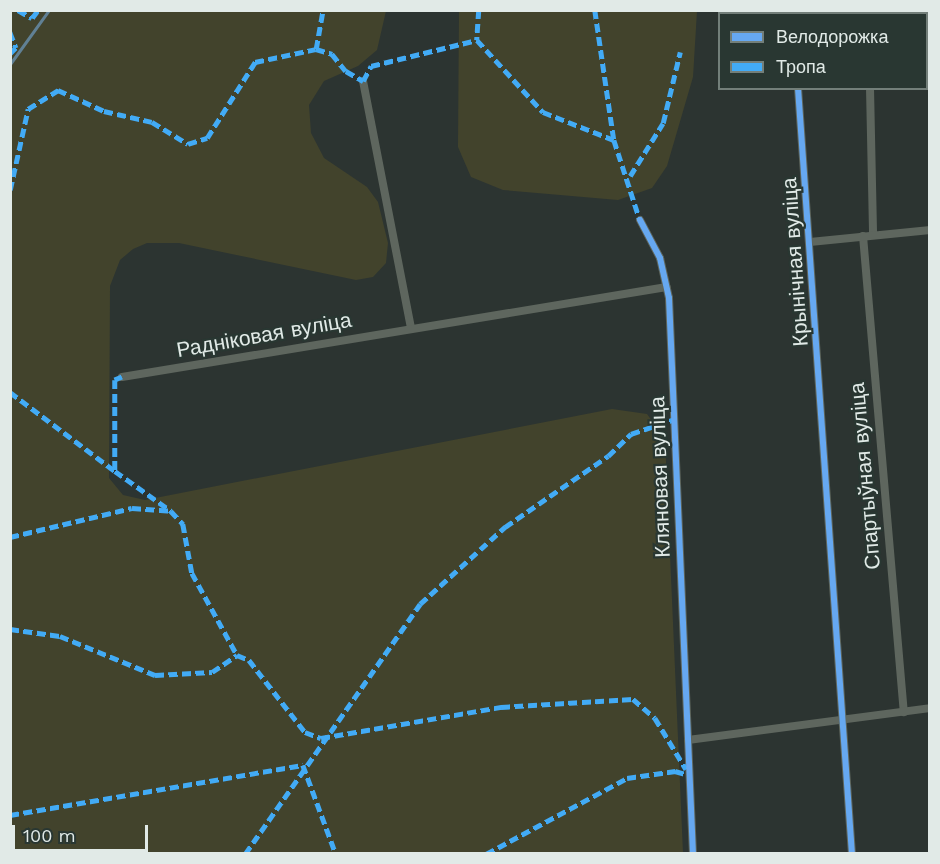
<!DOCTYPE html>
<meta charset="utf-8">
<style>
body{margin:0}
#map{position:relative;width:940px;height:864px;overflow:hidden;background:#2c3431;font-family:"Work Sans",sans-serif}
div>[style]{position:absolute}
.green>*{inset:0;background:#42432c}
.stream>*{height:3px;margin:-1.5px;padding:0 1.5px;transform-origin:1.5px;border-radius:1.5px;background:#608094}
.street>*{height:8px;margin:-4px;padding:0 4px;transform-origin:4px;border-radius:4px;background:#5e665e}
.quiet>*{height:4.5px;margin-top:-2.25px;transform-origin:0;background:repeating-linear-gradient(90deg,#42abf6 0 9px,transparent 0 13.5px)}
.cycleway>*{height:6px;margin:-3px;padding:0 3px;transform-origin:3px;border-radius:3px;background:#66a8f1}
span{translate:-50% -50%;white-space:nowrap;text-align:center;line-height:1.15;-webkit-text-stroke:4.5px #293732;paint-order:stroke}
.street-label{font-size:21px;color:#e1eae7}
.frame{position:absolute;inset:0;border:12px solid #e1eae7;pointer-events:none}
.legend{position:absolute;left:718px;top:12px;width:210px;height:78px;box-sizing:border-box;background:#293732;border:2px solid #737f7a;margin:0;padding:8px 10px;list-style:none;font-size:18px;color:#e1eae7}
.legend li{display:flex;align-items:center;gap:12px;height:30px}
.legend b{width:30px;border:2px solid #737f7a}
.scale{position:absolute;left:12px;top:825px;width:136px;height:27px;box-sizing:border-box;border:3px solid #e1eae7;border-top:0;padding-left:8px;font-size:18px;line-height:21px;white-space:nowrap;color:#e1eae7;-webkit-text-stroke:4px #293732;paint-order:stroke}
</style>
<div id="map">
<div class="green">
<div style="clip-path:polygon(10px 11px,386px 11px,377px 50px,358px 66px,324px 81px,309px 105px,311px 133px,324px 158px,367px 187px,378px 202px,388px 243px,386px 263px,373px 277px,356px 280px,179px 243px,147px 243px,133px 249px,120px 260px,110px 286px,109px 478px,123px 495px,145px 500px,612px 409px,647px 414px,665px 439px,683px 853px,11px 853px)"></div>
<div style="clip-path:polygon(459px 11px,697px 11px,693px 77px,667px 166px,652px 188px,618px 200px,503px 190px,471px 177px,458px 147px)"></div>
</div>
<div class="stream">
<div style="left:10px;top:64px;width:67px;rotate:-54.2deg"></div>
</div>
<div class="street">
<div style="left:791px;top:10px;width:4px;rotate:90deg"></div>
<div style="left:864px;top:10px;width:4px;rotate:90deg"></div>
<div style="left:926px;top:73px;width:4px;rotate:-14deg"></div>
<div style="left:363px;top:81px;width:252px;rotate:79deg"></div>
<div style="left:798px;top:88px;width:768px;rotate:85.97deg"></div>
<div style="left:870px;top:88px;width:147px;rotate:88.8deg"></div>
<div style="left:640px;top:220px;width:43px;rotate:62.2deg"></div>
<div style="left:660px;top:258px;width:41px;rotate:77.3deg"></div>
<div style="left:669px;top:298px;width:557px;rotate:87.53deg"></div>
<div style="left:863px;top:236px;width:478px;rotate:85.1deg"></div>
<div style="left:810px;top:242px;width:121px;rotate:-5.7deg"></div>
<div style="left:122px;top:377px;width:552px;rotate:-9.38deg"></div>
<div style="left:688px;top:740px;width:244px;rotate:-7.5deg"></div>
</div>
<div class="quiet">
<div style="left:18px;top:10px;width:16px;rotate:30deg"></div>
<div style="left:32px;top:18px;width:10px;rotate:-53deg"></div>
<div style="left:479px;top:10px;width:30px;rotate:94deg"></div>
<div style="left:477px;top:40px;width:98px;rotate:47.5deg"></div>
<div style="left:543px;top:112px;width:76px;rotate:21.5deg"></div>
<div style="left:595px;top:10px;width:131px;rotate:81.7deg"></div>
<div style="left:614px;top:140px;width:84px;rotate:72deg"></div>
<div style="left:10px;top:32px;width:17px;rotate:69deg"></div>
<div style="left:16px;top:48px;width:8px;rotate:135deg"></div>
<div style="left:316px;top:49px;width:40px;rotate:-80deg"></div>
<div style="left:630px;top:176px;width:62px;rotate:-58.1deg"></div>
<div style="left:663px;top:123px;width:73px;rotate:-76.5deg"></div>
<div style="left:10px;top:190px;width:83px;rotate:-77.5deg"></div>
<div style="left:28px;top:109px;width:36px;rotate:-32deg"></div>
<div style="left:58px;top:90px;width:51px;rotate:24.5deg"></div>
<div style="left:104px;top:111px;width:49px;rotate:12.9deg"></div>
<div style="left:152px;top:122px;width:42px;rotate:31.4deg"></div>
<div style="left:188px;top:144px;width:20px;rotate:-18deg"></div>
<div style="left:207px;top:138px;width:90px;rotate:-57.7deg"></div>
<div style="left:255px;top:62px;width:62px;rotate:-12deg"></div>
<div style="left:316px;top:49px;width:17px;rotate:17deg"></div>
<div style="left:332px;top:54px;width:22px;rotate:51deg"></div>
<div style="left:346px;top:71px;width:20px;rotate:30deg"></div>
<div style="left:363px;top:81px;width:17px;rotate:-62deg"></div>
<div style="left:371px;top:66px;width:109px;rotate:-13.8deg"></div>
<div style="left:122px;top:377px;width:8px;rotate:157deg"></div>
<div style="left:115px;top:380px;width:91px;rotate:90deg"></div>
<div style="left:115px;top:471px;width:69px;rotate:35.5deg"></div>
<div style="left:10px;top:392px;width:131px;rotate:37deg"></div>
<div style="left:10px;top:537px;width:125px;rotate:-13.4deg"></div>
<div style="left:132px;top:508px;width:39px;rotate:4deg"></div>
<div style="left:171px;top:511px;width:18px;rotate:47deg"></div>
<div style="left:183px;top:524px;width:50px;rotate:79.6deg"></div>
<div style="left:192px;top:573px;width:94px;rotate:61.2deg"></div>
<div style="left:10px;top:629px;width:50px;rotate:8deg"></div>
<div style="left:60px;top:636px;width:103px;rotate:22.3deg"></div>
<div style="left:155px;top:675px;width:57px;rotate:-3deg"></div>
<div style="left:212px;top:672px;width:30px;rotate:-34deg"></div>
<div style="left:237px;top:655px;width:13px;rotate:23deg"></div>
<div style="left:249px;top:660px;width:91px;rotate:52.1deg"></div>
<div style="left:305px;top:732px;width:17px;rotate:21deg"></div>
<div style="left:321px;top:738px;width:183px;rotate:-9.8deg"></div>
<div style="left:501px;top:707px;width:132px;rotate:-3.5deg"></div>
<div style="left:633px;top:699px;width:29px;rotate:41deg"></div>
<div style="left:655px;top:718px;width:60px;rotate:58.7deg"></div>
<div style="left:10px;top:815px;width:297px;rotate:-9.7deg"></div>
<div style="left:303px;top:765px;width:95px;rotate:69.7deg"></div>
<div style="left:245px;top:854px;width:305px;rotate:-55deg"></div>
<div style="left:420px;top:604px;width:115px;rotate:-42.2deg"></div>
<div style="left:505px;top:527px;width:125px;rotate:-34.6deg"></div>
<div style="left:608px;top:456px;width:32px;rotate:-44deg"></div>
<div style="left:631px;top:434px;width:46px;rotate:-18.8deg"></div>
<div style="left:486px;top:854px;width:160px;rotate:-28.3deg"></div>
<div style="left:627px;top:778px;width:49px;rotate:-8.3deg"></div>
<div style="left:675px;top:771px;width:15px;rotate:16deg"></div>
</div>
<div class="cycleway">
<div style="left:798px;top:88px;width:768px;rotate:85.97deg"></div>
<div style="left:640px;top:220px;width:43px;rotate:62.2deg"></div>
<div style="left:660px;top:258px;width:41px;rotate:77.3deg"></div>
<div style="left:669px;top:298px;width:557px;rotate:87.53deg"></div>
</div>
<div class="street-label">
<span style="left:795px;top:262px;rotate:-94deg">Крынічная вуліца</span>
<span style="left:264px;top:335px;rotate:-10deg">Радніковая вуліца</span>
<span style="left:865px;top:476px;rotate:-95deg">Спартыўная вуліца</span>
<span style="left:660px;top:477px;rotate:-92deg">Кляновая вуліца</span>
</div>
<div class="frame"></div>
<ul class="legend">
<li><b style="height:8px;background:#66a8f1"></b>Велодорожка</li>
<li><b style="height:8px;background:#42abf6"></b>Тропа</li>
</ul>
<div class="scale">100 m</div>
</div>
